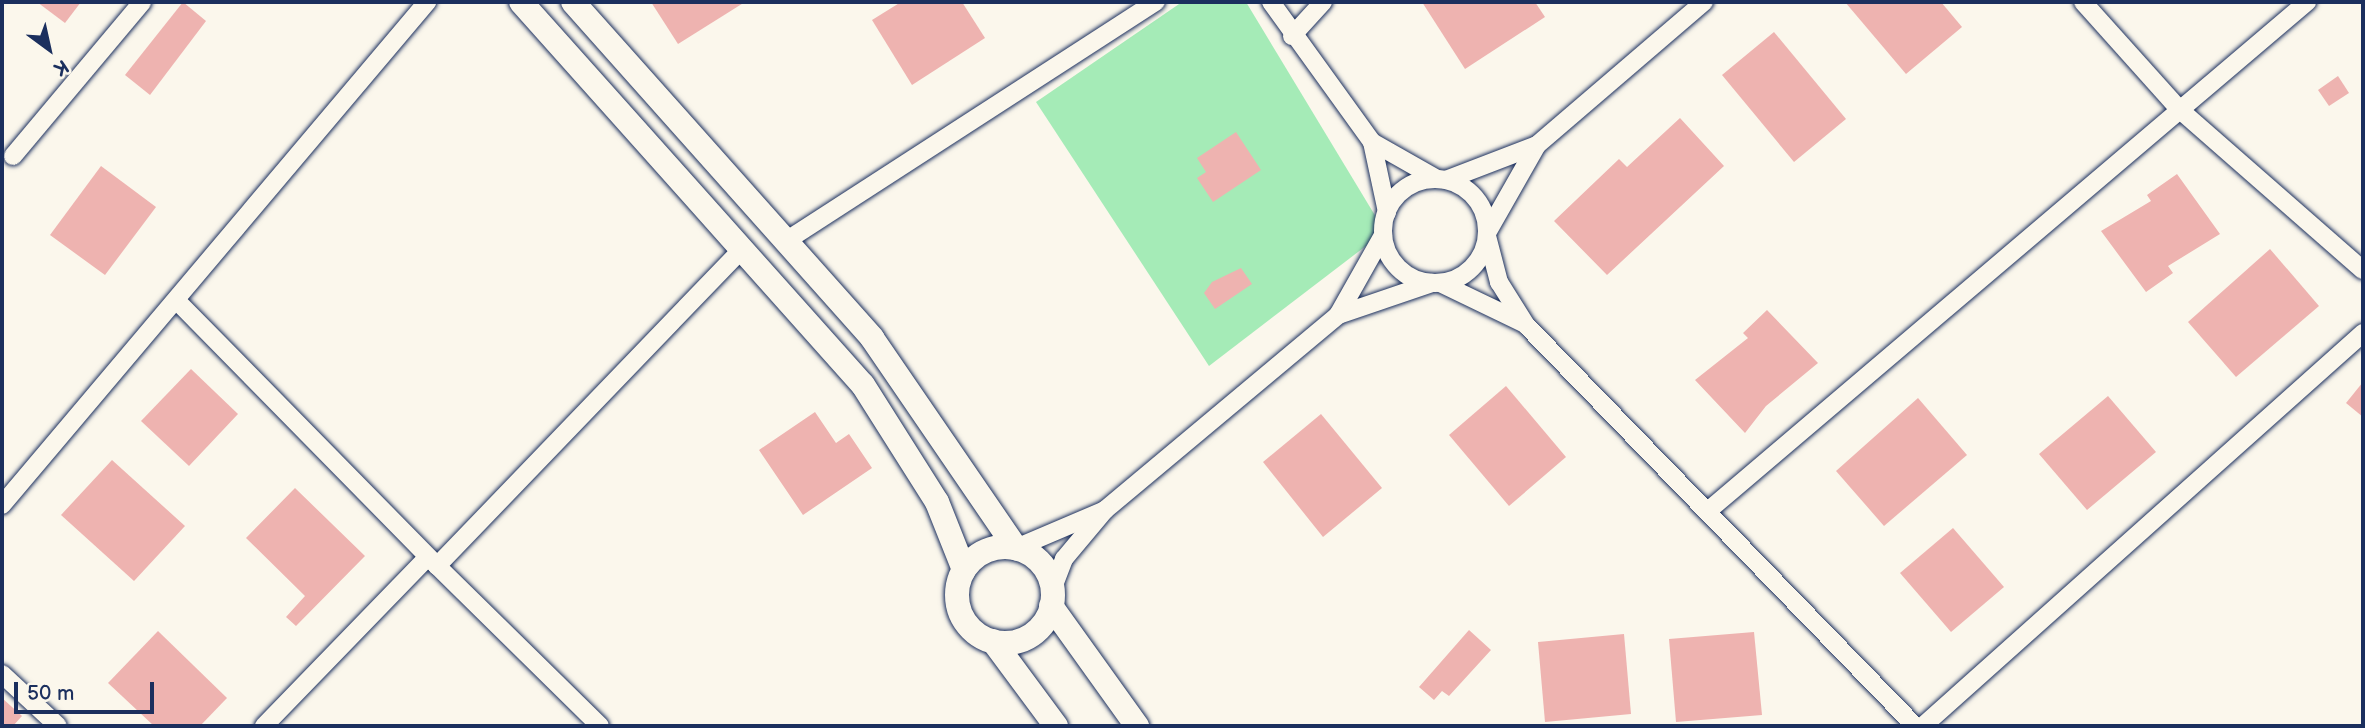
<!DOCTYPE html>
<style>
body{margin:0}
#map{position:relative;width:2365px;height:728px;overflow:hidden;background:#fbf7ec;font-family:"Balsamiq Sans",sans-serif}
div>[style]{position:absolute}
.green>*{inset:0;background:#a5ebb7}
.building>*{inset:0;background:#eeb3b0}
.roads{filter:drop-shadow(0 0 2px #1b2f5e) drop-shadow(0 0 2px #1b2f5e)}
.street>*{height:18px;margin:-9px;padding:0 9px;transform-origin:9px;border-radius:9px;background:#fbf7ec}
.street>.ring{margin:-9px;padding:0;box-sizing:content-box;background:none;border:18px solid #fbf7ec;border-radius:50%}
.secondary>*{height:24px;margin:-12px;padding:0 12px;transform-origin:12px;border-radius:12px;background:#fbf7ec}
.secondary>.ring{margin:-12px;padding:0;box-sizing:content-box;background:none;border:24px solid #fbf7ec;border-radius:50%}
span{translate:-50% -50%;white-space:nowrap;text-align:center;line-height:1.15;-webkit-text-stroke:7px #fbf7ec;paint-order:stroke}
.frame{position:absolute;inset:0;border:4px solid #1b2f5e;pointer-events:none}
.north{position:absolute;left:14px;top:14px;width:70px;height:70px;-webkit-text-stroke:5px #fbf7ec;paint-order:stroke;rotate:147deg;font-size:19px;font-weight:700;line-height:28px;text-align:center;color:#1b2f5e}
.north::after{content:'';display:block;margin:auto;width:24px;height:32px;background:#1b2f5e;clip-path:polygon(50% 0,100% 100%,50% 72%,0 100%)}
.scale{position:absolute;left:14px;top:682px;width:140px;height:32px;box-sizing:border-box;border:4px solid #1b2f5e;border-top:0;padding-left:9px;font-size:21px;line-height:24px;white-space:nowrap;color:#1b2f5e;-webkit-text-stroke:5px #fbf7ec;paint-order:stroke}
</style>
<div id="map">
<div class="green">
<div style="clip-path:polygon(1182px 2px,1246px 2px,1379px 222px,1375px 239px,1209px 366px,1036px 102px)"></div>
</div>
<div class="building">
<div style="clip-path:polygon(37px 2px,81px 2px,65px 23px)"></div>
<div style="clip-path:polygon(183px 2px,206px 21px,150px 95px,125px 75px)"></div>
<div style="clip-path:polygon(651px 2px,745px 2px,678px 44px)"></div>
<div style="clip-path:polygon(901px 2px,962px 2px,985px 38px,912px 85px,872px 20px)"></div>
<div style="clip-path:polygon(1422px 2px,1535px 2px,1545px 17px,1465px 69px)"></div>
<div style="clip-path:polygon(1845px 2px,1941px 2px,1962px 27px,1906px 74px)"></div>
<div style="clip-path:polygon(1774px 32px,1846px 119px,1794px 162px,1722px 75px)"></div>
<div style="clip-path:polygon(2338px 76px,2349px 93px,2329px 106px,2318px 90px)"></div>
<div style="clip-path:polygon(1680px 118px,1724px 166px,1607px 275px,1554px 221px,1619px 159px,1627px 167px)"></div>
<div style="clip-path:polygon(1236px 132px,1261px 170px,1213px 202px,1197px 178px,1206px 172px,1197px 158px)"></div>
<div style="clip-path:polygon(101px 166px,156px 207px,105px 275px,50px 235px)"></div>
<div style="clip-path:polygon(2177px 174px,2220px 234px,2168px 266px,2173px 273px,2146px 292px,2101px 231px,2151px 201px,2147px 195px)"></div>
<div style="clip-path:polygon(2270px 249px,2319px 306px,2236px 377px,2188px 322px)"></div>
<div style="clip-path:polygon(1241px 268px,1252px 284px,1215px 309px,1204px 293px,1212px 282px)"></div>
<div style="clip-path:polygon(1767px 310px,1818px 363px,1766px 406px,1745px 433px,1695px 380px,1748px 338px,1743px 333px)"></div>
<div style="clip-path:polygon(191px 369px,238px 414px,189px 466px,141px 421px)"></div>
<div style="clip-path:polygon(2363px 382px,2363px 417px,2346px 403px)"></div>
<div style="clip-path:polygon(1506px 386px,1566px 457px,1509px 506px,1449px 435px)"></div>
<div style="clip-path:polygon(2108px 396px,2156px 452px,2087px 510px,2039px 454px)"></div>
<div style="clip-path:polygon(1918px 398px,1967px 455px,1884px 526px,1836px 471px)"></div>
<div style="clip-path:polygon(815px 412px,836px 443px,849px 434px,872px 468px,803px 515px,759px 450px)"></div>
<div style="clip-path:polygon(1321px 414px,1382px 488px,1323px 537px,1263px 462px)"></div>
<div style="clip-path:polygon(112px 460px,185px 526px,134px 581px,61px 515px)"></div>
<div style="clip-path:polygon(295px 488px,365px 556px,296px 626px,286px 617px,305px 596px,246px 538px)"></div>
<div style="clip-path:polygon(1953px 528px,2004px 587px,1951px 632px,1900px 573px)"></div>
<div style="clip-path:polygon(1469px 630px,1491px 650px,1449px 696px,1442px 691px,1434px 700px,1419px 687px)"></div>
<div style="clip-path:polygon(158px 631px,227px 698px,200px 726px,154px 726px,108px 683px)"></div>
<div style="clip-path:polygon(1754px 632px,1762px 715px,1676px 722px,1669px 639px)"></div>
<div style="clip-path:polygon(1624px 634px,1631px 714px,1545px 722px,1538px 642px)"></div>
<div style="clip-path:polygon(2px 698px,22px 716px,13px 726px,2px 726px)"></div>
</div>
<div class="roads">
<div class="street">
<div style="left:1271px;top:2px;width:173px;rotate:54.2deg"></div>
<div style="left:1372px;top:142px;width:75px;rotate:29.6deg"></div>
<div style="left:2083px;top:2px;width:145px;rotate:48.1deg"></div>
<div style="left:2180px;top:110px;width:243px;rotate:41.2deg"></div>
<div style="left:1292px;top:36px;width:46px;rotate:-47.6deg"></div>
<div style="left:1372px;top:142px;width:72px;rotate:77.9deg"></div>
<div style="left:13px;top:156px;width:201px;rotate:-50deg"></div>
<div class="ring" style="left:1383px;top:179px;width:86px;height:86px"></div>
<div style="left:1446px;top:180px;width:97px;rotate:-21deg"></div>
<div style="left:1487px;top:233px;width:101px;rotate:-60.4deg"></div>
<div style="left:1537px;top:145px;width:220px;rotate:-40.6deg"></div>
<div style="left:1487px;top:236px;width:48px;rotate:75.4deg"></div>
<div style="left:1499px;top:282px;width:51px;rotate:57.9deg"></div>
<div style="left:1526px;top:325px;width:559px;rotate:45.87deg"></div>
<div style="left:789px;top:239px;width:437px;rotate:-32.9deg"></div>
<div style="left:1440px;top:283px;width:92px;rotate:25.7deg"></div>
<div style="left:177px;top:301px;width:371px;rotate:45.5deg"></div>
<div style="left:1338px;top:315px;width:92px;rotate:-60.6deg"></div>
<div style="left:2px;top:505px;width:659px;rotate:-49.8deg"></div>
<div style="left:1105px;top:510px;width:304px;rotate:-39.9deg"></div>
<div style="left:1338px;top:315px;width:99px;rotate:-18.8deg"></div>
<div style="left:1709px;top:510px;width:785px;rotate:-40.35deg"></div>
<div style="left:1016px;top:548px;width:97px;rotate:-23.1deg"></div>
<div style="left:1105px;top:510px;width:64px;rotate:129.9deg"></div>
<div style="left:1064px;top:559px;width:34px;rotate:111deg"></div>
<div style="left:2px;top:674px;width:76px;rotate:42.9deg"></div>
<div style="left:264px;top:726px;width:235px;rotate:-45.9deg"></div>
<div style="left:600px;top:726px;width:228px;rotate:-135.5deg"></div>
<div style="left:437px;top:566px;width:438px;rotate:-46.1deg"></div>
<div style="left:1923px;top:726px;width:590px;rotate:-41.77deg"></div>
</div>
<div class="secondary">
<div style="left:521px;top:2px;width:513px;rotate:48.24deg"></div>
<div style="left:863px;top:385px;width:138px;rotate:57.7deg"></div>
<div style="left:937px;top:502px;width:73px;rotate:68.3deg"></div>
<div style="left:573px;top:2px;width:450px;rotate:48.3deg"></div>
<div style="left:872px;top:338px;width:255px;rotate:55.6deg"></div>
<div class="ring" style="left:957px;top:547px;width:72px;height:72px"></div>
<div style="left:1051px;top:606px;width:148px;rotate:54.4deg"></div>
<div style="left:993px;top:641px;width:106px;rotate:53.5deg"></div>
</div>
</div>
<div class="frame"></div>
<div class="north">K</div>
<div class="scale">50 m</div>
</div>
